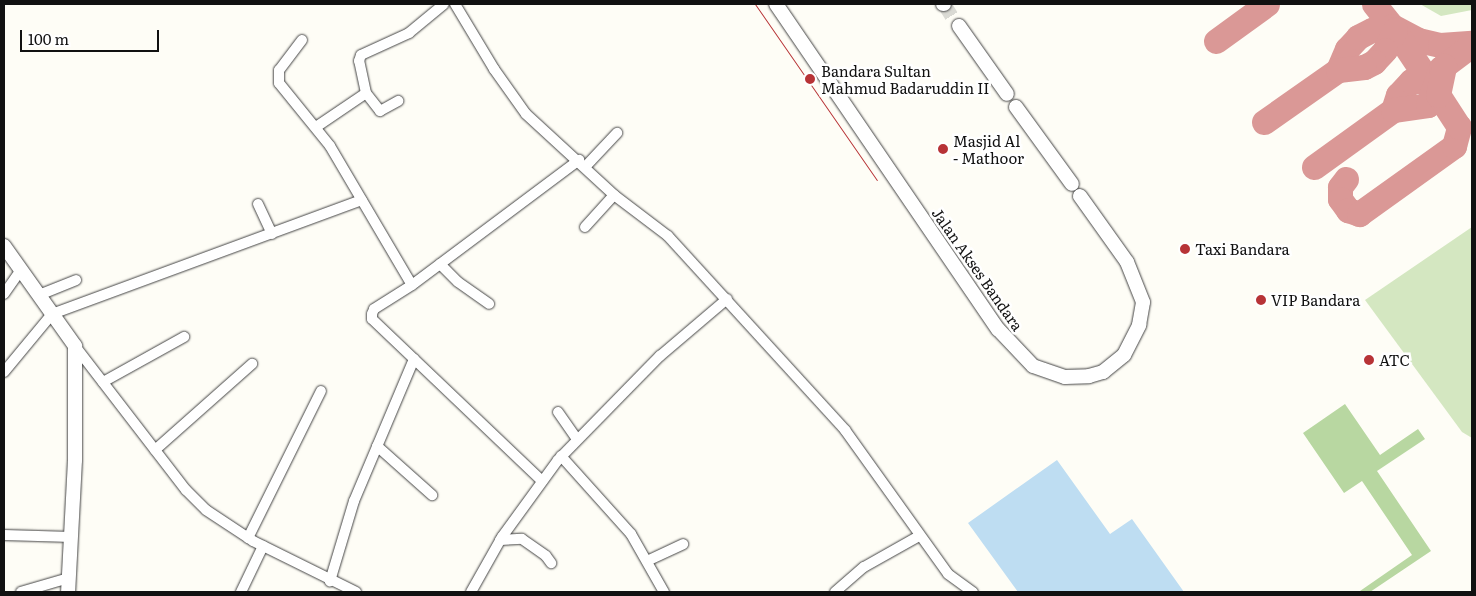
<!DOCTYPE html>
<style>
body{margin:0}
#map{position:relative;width:1476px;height:596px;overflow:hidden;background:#fefdf6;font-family:Literata,serif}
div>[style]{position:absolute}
.green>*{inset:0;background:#d4e7c1}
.forest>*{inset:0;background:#b8d7a1}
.water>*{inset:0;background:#beddf2}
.taxiway>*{height:25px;margin:-12.5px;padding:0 12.5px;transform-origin:12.5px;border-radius:12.5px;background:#da9896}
.tertiary-tunnel>*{height:14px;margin-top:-7px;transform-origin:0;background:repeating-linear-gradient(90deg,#dadad4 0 14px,transparent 0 21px)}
.roads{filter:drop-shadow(0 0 1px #444) drop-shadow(0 0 1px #444)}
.minor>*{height:10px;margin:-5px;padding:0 5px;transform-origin:5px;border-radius:5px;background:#fff}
.tertiary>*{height:14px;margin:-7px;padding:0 7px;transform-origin:7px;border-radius:7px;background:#fff}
.tram>*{height:1px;margin:-0.5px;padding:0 0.5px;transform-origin:0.5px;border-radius:0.5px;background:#b73336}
.dots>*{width:14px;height:14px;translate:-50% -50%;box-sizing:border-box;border:2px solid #fff;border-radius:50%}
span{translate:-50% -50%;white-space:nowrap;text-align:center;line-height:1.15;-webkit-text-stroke:5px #fff;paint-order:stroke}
.poi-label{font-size:15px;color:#111}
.left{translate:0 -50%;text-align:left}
.street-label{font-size:15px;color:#111}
.frame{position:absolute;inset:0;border:5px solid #111;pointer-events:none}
.scale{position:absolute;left:20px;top:30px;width:139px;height:22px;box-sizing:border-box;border:2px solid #111;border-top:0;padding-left:6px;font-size:15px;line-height:18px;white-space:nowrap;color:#111;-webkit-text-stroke:4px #fff;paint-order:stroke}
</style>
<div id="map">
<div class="green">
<div style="clip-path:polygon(1420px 4px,1472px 4px,1472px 10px,1441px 16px)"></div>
<div style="clip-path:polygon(1472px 227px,1472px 438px,1462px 432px,1365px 300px)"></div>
</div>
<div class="forest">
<div style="clip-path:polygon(1345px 404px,1380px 455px,1418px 429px,1425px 439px,1377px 471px,1431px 551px,1370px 592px,1360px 591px,1412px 555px,1362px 481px,1344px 493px,1303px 433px)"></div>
</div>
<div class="water">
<div style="clip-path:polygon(1057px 460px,1110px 534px,1132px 519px,1184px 592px,1018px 592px,968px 523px)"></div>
</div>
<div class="taxiway">
<div style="left:1374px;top:4px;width:28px;rotate:51deg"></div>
<div style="left:1392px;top:26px;width:30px;rotate:28deg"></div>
<div style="left:1418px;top:40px;width:23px;rotate:13deg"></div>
<div style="left:1440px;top:45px;width:32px;rotate:-4deg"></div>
<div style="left:1394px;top:29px;width:79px;rotate:56.3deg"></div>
<div style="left:1216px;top:41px;width:63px;rotate:-36deg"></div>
<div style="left:1393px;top:110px;width:16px;rotate:-72deg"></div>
<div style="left:1398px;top:95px;width:19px;rotate:-47deg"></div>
<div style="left:1411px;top:81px;width:26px"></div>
<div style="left:1264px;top:122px;width:90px;rotate:-35.1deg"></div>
<div style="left:1338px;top:70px;width:23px;rotate:-67deg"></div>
<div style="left:1347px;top:49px;width:16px;rotate:-47deg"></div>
<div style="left:1358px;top:37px;width:16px;rotate:-27deg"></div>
<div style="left:1372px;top:30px;width:23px"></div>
<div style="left:1395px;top:30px;width:22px;rotate:117deg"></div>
<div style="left:1385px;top:50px;width:16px;rotate:133deg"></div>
<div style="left:1374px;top:62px;width:11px;rotate:153deg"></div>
<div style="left:1364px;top:67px;width:26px;rotate:173deg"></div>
<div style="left:1314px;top:167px;width:97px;rotate:-35.8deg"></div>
<div style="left:1393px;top:110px;width:35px;rotate:-8deg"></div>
<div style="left:1428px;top:105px;width:39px;rotate:-71deg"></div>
<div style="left:1441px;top:68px;width:39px;rotate:-37deg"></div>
<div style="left:1346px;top:179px;width:10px;rotate:127deg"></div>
<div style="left:1340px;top:187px;width:12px;rotate:90deg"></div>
<div style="left:1340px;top:199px;width:14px;rotate:54deg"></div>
<div style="left:1348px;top:210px;width:12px;rotate:20deg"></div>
<div style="left:1359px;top:214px;width:117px;rotate:-35.6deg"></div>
<div style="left:1454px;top:146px;width:20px;rotate:-75deg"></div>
<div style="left:1459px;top:127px;width:38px;rotate:-123deg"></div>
<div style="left:1438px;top:95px;width:30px;rotate:-78deg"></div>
</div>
<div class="tertiary-tunnel">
<div style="left:944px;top:4px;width:15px;rotate:58deg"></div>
</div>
<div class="roads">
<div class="minor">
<div style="left:455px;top:4px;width:76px;rotate:59deg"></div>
<div style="left:494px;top:69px;width:55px;rotate:54.6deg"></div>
<div style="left:526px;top:114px;width:120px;rotate:42.6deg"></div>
<div style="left:614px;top:195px;width:68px;rotate:37.2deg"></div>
<div style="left:668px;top:236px;width:263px;rotate:47.6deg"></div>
<div style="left:845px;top:430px;width:177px;rotate:54.4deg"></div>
<div style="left:948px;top:574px;width:31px;rotate:36deg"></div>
<div style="left:302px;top:40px;width:38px;rotate:127deg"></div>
<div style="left:279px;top:70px;width:13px;rotate:90deg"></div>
<div style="left:279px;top:83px;width:81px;rotate:51deg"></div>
<div style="left:330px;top:146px;width:161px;rotate:59.5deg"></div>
<div style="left:412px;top:285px;width:45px;rotate:147.7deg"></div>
<div style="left:374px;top:309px;width:5px;rotate:112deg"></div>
<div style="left:372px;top:314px;width:5px;rotate:90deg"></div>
<div style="left:372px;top:319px;width:58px;rotate:43.6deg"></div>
<div style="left:414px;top:359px;width:154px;rotate:112.9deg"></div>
<div style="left:354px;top:501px;width:84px;rotate:106.7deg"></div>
<div style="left:366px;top:93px;width:23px;rotate:52deg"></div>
<div style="left:380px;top:111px;width:21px;rotate:-29deg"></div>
<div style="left:316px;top:127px;width:60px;rotate:-34.2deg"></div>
<div style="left:366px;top:93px;width:33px;rotate:-102deg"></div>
<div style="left:359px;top:61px;width:6px;rotate:-72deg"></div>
<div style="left:361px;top:55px;width:53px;rotate:-24.6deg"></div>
<div style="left:409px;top:33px;width:45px;rotate:-39.6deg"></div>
<div style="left:585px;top:167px;width:47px;rotate:-46.7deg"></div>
<div style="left:258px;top:204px;width:33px;rotate:65deg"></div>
<div style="left:585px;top:227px;width:43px;rotate:-47.8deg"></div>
<div style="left:440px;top:264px;width:25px;rotate:45deg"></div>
<div style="left:458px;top:282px;width:38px;rotate:35deg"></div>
<div style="left:412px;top:285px;width:209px;rotate:-36.8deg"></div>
<div style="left:4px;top:294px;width:29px;rotate:-55deg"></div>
<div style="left:39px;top:295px;width:40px;rotate:-22deg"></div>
<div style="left:75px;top:346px;width:182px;rotate:52.4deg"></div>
<div style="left:186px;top:490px;width:28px;rotate:45deg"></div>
<div style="left:206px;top:510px;width:56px;rotate:33.4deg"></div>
<div style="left:253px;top:541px;width:115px;rotate:26.3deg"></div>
<div style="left:414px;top:359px;width:177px;rotate:43.6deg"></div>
<div style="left:4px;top:372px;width:75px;rotate:-50.4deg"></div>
<div style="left:52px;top:314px;width:330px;rotate:-20.2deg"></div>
<div style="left:103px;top:382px;width:93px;rotate:-29.1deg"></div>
<div style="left:558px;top:412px;width:33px;rotate:55deg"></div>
<div style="left:377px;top:446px;width:74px;rotate:41.7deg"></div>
<div style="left:155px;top:450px;width:130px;rotate:-41.6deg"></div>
<div style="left:561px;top:456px;width:105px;rotate:48.1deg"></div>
<div style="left:631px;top:534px;width:67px;rotate:60.4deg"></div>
<div style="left:4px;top:535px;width:68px;rotate:1.7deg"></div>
<div style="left:248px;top:538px;width:164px;rotate:-63.6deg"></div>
<div style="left:500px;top:540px;width:22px;rotate:-3deg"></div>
<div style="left:522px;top:539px;width:29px;rotate:35deg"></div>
<div style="left:546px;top:556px;width:9px;rotate:54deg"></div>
<div style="left:647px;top:561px;width:40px;rotate:-25deg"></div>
<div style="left:21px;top:592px;width:50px;rotate:-16.3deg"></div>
<div style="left:241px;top:592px;width:51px;rotate:-64.4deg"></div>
<div style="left:471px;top:592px;width:63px;rotate:-60.6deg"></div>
<div style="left:502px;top:537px;width:95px;rotate:-54deg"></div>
<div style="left:558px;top:460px;width:146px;rotate:-45.6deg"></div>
<div style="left:660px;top:356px;width:88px;rotate:-40.4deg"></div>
<div style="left:835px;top:592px;width:38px;rotate:-41deg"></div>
<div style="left:864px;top:567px;width:63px;rotate:-29.4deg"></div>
</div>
<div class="tertiary">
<div style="left:776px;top:4px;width:394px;rotate:55.7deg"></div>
<div style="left:998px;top:329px;width:51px;rotate:46.6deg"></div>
<div style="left:1033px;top:366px;width:34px;rotate:19deg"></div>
<div style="left:1065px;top:377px;width:24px;rotate:-2deg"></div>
<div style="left:1089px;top:376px;width:15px;rotate:-16deg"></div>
<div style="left:1103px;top:372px;width:27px;rotate:-39deg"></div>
<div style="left:1124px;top:355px;width:34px;rotate:-63deg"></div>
<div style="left:1139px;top:325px;width:23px;rotate:-80deg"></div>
<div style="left:1143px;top:302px;width:43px;rotate:-111.8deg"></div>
<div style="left:1127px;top:262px;width:81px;rotate:-125.5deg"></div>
<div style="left:943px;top:4px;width:1px"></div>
<div style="left:959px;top:26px;width:83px;rotate:54.8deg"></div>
<div style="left:1016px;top:107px;width:95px;rotate:54deg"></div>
<div style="left:4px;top:246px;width:123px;rotate:54.6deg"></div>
<div style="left:75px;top:346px;width:114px;rotate:90deg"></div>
<div style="left:75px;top:460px;width:132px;rotate:93deg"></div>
</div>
</div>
<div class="tram">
<div style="left:755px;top:4px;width:214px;rotate:55.3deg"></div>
</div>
<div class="dots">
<div style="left:810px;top:79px;background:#b73336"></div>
<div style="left:943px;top:149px;background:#b73336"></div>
<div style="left:1185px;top:249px;background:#b73336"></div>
<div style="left:1261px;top:300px;background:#b73336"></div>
<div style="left:1369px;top:360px;background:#b73336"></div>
</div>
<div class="poi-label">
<span class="left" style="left:821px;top:79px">Bandara Sultan<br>Mahmud Badaruddin II</span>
<span class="left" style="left:953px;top:149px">Masjid Al<br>- Mathoor</span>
<span class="left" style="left:1195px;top:249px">Taxi Bandara</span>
<span class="left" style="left:1271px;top:300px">VIP Bandara</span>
<span class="left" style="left:1379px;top:360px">ATC</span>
</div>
<div class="street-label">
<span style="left:978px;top:269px;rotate:55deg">Jalan Akses Bandara</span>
</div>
<div class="frame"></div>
<div class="scale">100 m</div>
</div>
